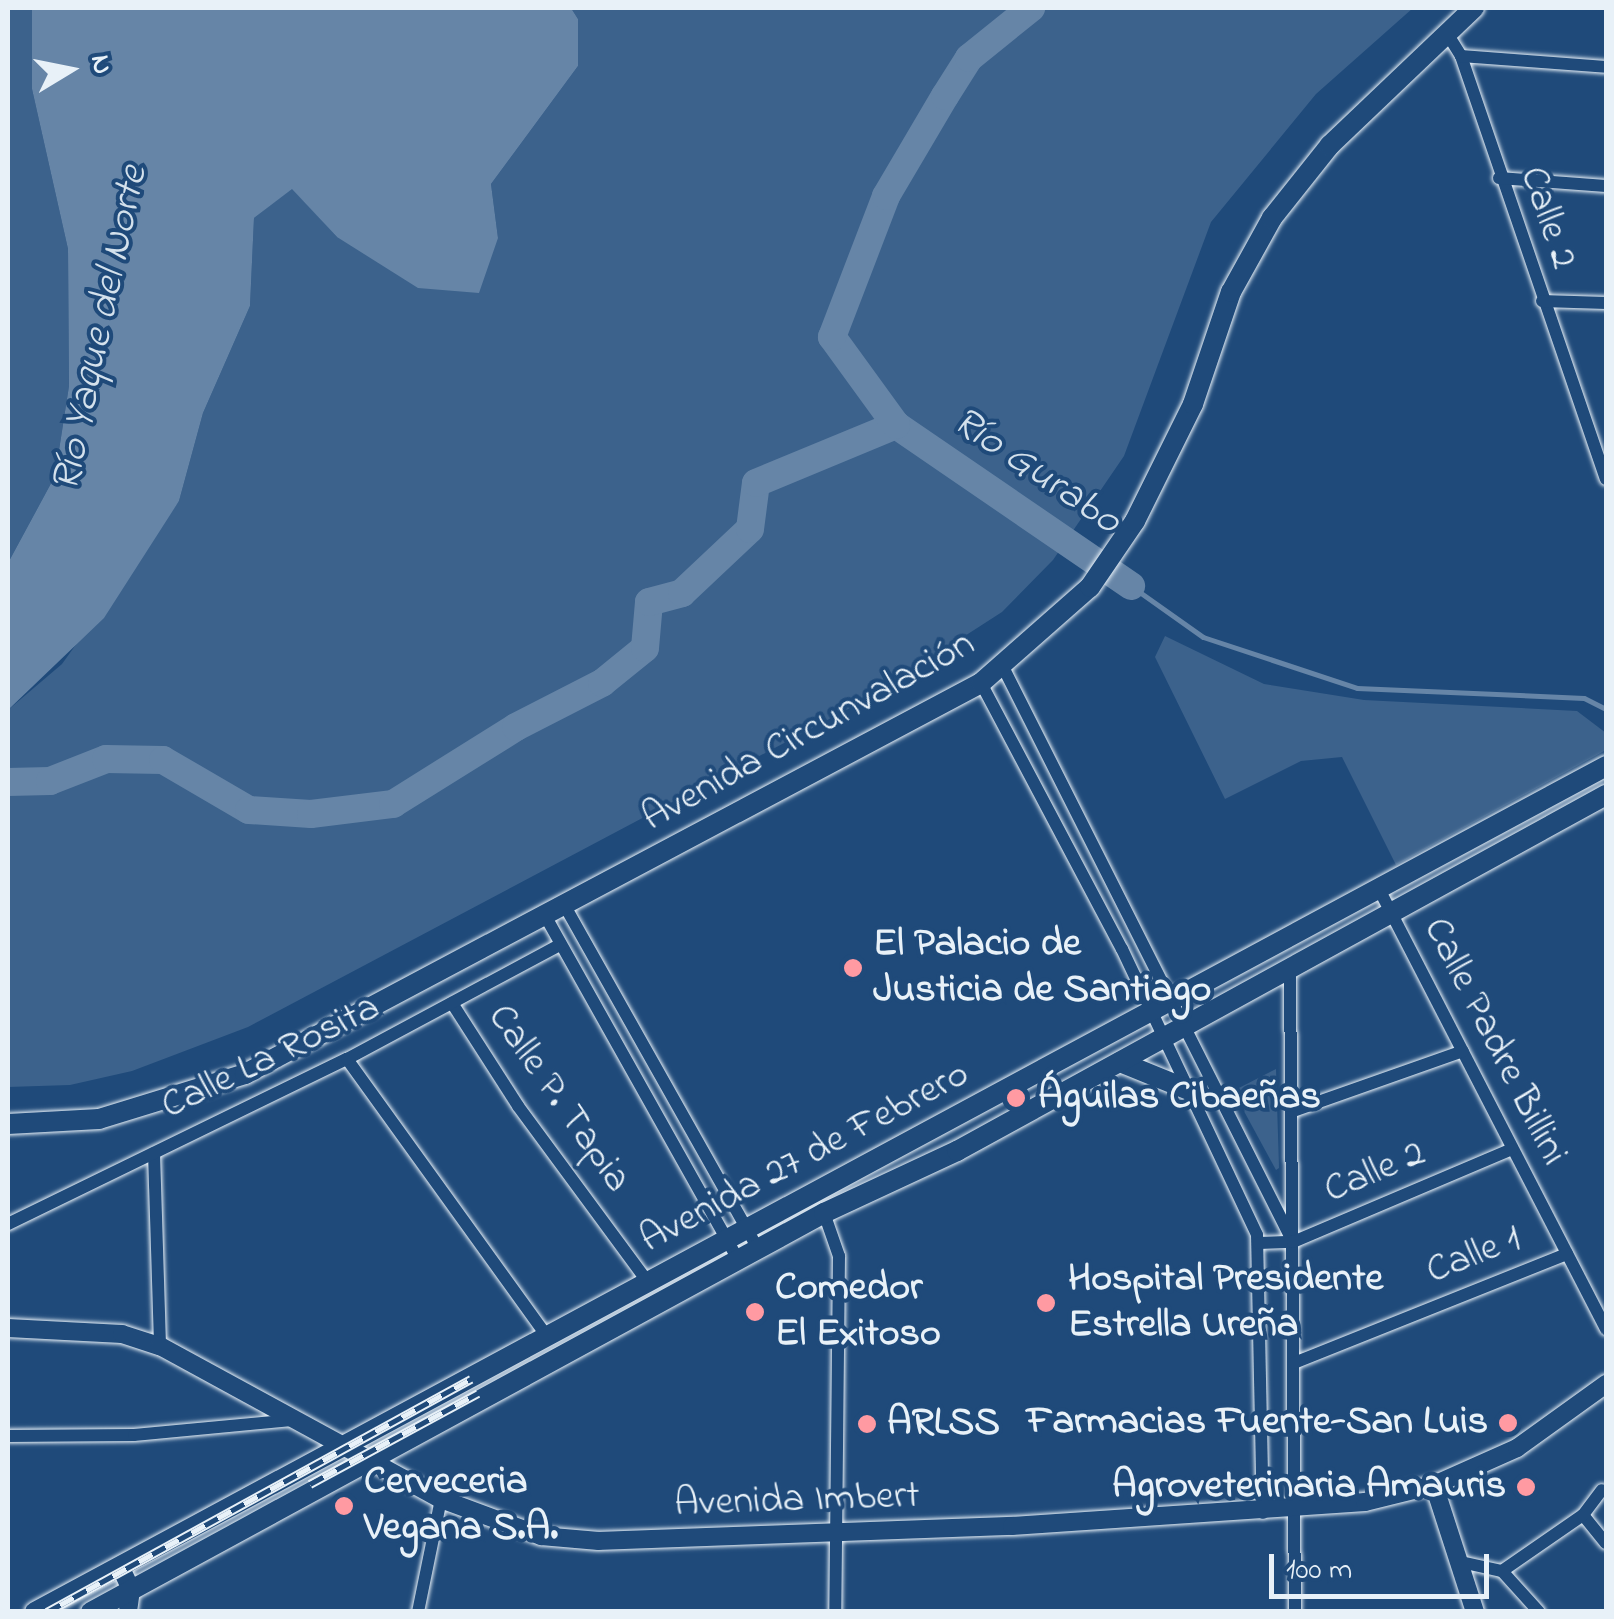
<!DOCTYPE html>
<meta charset="utf-8">
<style>
body{margin:0}
#map{position:relative;width:1614px;height:1619px;overflow:hidden;background:#1f4a7a;font-family:"Indie Flower",sans-serif}
div>[style]{position:absolute}
.green>*{inset:0;background:#3c628c}
.water>*{inset:0;background:#6685a7}
.stream>*{height:5px;margin:-2.5px;padding:0 2.5px;transform-origin:2.5px;border-radius:2.5px;background:#6685a7}
.river>*{height:28px;margin:-14px;padding:0 14px;transform-origin:14px;border-radius:14px;background:#6685a7}
.roads{filter:drop-shadow(0 0 2px #e8f1f8) drop-shadow(0 0 2px #e8f1f8)}
.street>*{height:12px;margin:-6px;padding:0 6px;transform-origin:6px;border-radius:6px;background:#1f4a7a}
.secondary>*{height:18px;margin:-9px;padding:0 9px;transform-origin:9px;border-radius:9px;background:#1f4a7a}
.primary>*{height:20px;margin:-10px;padding:0 10px;transform-origin:10px;border-radius:10px;background:#1f4a7a}
.rail>*{height:9px;margin-top:-4.5px;transform-origin:0;background:repeating-linear-gradient(90deg,#1f4a7a 0 15px,#e8f1f8 0 30px);box-sizing:border-box;border-block:2px solid #e8f1f8}
.dots>*{width:28px;height:28px;translate:-50% -50%;box-sizing:border-box;border:5px solid #1f4a7a;border-radius:50%}
span{translate:-50% -50%;white-space:nowrap;text-align:center;line-height:1.15;-webkit-text-stroke:8px #1f4a7a;paint-order:stroke}
.street-label{font-size:40px;color:#e8f1f8}
.poi-label{font-size:40px;color:#e8f1f8;font-weight:700}
.left{translate:0 -50%;text-align:left}
.right{translate:-100% -50%;text-align:right}
.water-label{font-size:42px;color:#d4e1ec;font-style:italic}
.frame{position:absolute;inset:0;border:10px solid #e8f1f8;pointer-events:none}
.north{position:absolute;left:20px;top:20px;width:100px;height:100px;-webkit-text-stroke:8px #1f4a7a;paint-order:stroke;rotate:80deg;font-size:28px;font-weight:700;line-height:40px;text-align:center;color:#e8f1f8}
.north::after{content:'';display:block;margin:auto;width:35px;height:45px;background:#e8f1f8;clip-path:polygon(50% 0,100% 100%,50% 72%,0 100%)}
.scale{position:absolute;left:1269px;top:1554px;width:220px;height:45px;box-sizing:border-box;border:5px solid #e8f1f8;border-top:0;padding-left:12px;font-size:30px;line-height:35px;white-space:nowrap;color:#e8f1f8;-webkit-text-stroke:8px #1f4a7a;paint-order:stroke}
</style>
<div id="map">
<div class="green">
<div style="clip-path:polygon(8px 8px,32px 8px,32px 89px,68px 249px,69px 386px,55px 476px,8px 563px)"></div>
<div style="clip-path:polygon(571px 8px,1413px 8px,1316px 94px,1211px 222px,1124px 456px,1053px 560px,1002px 612px,867px 699px,248px 1027px,132px 1071px,70px 1085px,8px 1087px,8px 710px,62px 664px,179px 501px,203px 413px,250px 306px,254px 218px,292px 188px,337px 237px,498px 238px,491px 184px,578px 66px,578px 19px)"></div>
<div style="clip-path:polygon(1165px 636px,1264px 684px,1364px 700px,1577px 711px,1606px 733px,1606px 750px,1396px 865px,1342px 757px,1301px 761px,1225px 799px,1155px 657px)"></div>
<div style="clip-path:polygon(1276px 1069px,1279px 1168px,1276px 1170px,1233px 1091px)"></div>
</div>
<div class="water">
<div style="clip-path:polygon(32px 8px,571px 8px,578px 19px,578px 66px,491px 184px,498px 238px,479px 293px,418px 288px,337px 237px,292px 189px,254px 218px,250px 306px,203px 413px,179px 501px,104px 618px,8px 710px,8px 563px,55px 476px,69px 386px,68px 249px,32px 89px)"></div>
</div>
<div class="stream">
<div style="left:1131px;top:586px;width:88px;rotate:35.3deg"></div>
<div style="left:1203px;top:637px;width:162px;rotate:18.3deg"></div>
<div style="left:1357px;top:688px;width:227px;rotate:2.5deg"></div>
<div style="left:1584px;top:698px;width:25px;rotate:27deg"></div>
</div>
<div class="river">
<div style="left:896px;top:425px;width:285px;rotate:34.4deg"></div>
<div style="left:8px;top:782px;width:42px;rotate:-1.4deg"></div>
<div style="left:50px;top:781px;width:60px;rotate:-21.4deg"></div>
<div style="left:106px;top:759px;width:57px;rotate:1deg"></div>
<div style="left:163px;top:760px;width:99px;rotate:30.2deg"></div>
<div style="left:249px;top:810px;width:62px;rotate:3.7deg"></div>
<div style="left:311px;top:814px;width:83px;rotate:-7deg"></div>
<div style="left:393px;top:804px;width:145px;rotate:-32deg"></div>
<div style="left:516px;top:727px;width:97px;rotate:-27.1deg"></div>
<div style="left:602px;top:683px;width:55px;rotate:-39.1deg"></div>
<div style="left:645px;top:648px;width:46px;rotate:-85deg"></div>
<div style="left:649px;top:602px;width:34px;rotate:-15deg"></div>
<div style="left:682px;top:593px;width:93px;rotate:-43.3deg"></div>
<div style="left:750px;top:529px;width:46px;rotate:-82.6deg"></div>
<div style="left:756px;top:483px;width:152px;rotate:-22.5deg"></div>
<div style="left:896px;top:425px;width:109px;rotate:-126deg"></div>
<div style="left:832px;top:337px;width:151px;rotate:-69deg"></div>
<div style="left:886px;top:196px;width:116px;rotate:-59.5deg"></div>
<div style="left:945px;top:96px;width:45px;rotate:-57.7deg"></div>
<div style="left:969px;top:58px;width:80px;rotate:-38.9deg"></div>
</div>
<div class="roads">
<div class="street">
<div style="left:1448px;top:35px;width:25px;rotate:58deg"></div>
<div style="left:1461px;top:56px;width:447px;rotate:71.1deg"></div>
<div style="left:1461px;top:56px;width:145px;rotate:4.3deg"></div>
<div style="left:1499px;top:178px;width:107px;rotate:4.3deg"></div>
<div style="left:1542px;top:301px;width:64px;rotate:1.8deg"></div>
<div style="left:1002px;top:665px;width:646px;rotate:63.24deg"></div>
<div style="left:981px;top:683px;width:301px;rotate:62.1deg"></div>
<div style="left:1122px;top:949px;width:316px;rotate:64.7deg"></div>
<div style="left:1257px;top:1235px;width:278px;rotate:88.8deg"></div>
<div style="left:1380px;top:891px;width:493px;rotate:62.7deg"></div>
<div style="left:566px;top:908px;width:391px;rotate:60.6deg"></div>
<div style="left:547px;top:919px;width:391px;rotate:60.7deg"></div>
<div style="left:1290px;top:966px;width:646px;rotate:89.56deg"></div>
<div style="left:452px;top:1003px;width:122px;rotate:57.3deg"></div>
<div style="left:518px;top:1106px;width:217px;rotate:53.6deg"></div>
<div style="left:347px;top:1059px;width:339px;rotate:54.2deg"></div>
<div style="left:1293px;top:1111px;width:180px;rotate:-19.4deg"></div>
<div style="left:154px;top:1153px;width:193px;rotate:88.2deg"></div>
<div style="left:824px;top:1213px;width:46px;rotate:70.8deg"></div>
<div style="left:839px;top:1256px;width:356px;rotate:90.6deg"></div>
<div style="left:8px;top:1224px;width:377px;rotate:-26deg"></div>
<div style="left:347px;top:1059px;width:242px;rotate:-28.2deg"></div>
<div style="left:1259px;top:1243px;width:34px;rotate:-2deg"></div>
<div style="left:1293px;top:1242px;width:238px;rotate:-23deg"></div>
<div style="left:1294px;top:1363px;width:294px;rotate:-21.8deg"></div>
<div style="left:8px;top:1436px;width:126px;rotate:-0.5deg"></div>
<div style="left:134px;top:1435px;width:161px;rotate:-5.4deg"></div>
<div style="left:1583px;top:1515px;width:36px;rotate:51deg"></div>
<div style="left:1461px;top:1562px;width:42px;rotate:12.4deg"></div>
<div style="left:1502px;top:1571px;width:98px;rotate:-34.7deg"></div>
<div style="left:1583px;top:1515px;width:31px;rotate:-53deg"></div>
<div style="left:1502px;top:1571px;width:55px;rotate:47.9deg"></div>
<div style="left:418px;top:1612px;width:115px;rotate:-78.5deg"></div>
</div>
<div class="secondary">
<div style="left:8px;top:1328px;width:114px;rotate:3deg"></div>
<div style="left:122px;top:1334px;width:40px;rotate:18deg"></div>
<div style="left:160px;top:1346px;width:320px;rotate:28.6deg"></div>
<div style="left:441px;top:1499px;width:107px;rotate:20.3deg"></div>
<div style="left:541px;top:1536px;width:58px;rotate:4.9deg"></div>
<div style="left:599px;top:1541px;width:413px;rotate:-2.1deg"></div>
<div style="left:1012px;top:1526px;width:354px;rotate:-3.9deg"></div>
<div style="left:1365px;top:1502px;width:71px;rotate:-13.8deg"></div>
<div style="left:1434px;top:1485px;width:91px;rotate:-24deg"></div>
<div style="left:1517px;top:1448px;width:110px;rotate:-35.7deg"></div>
<div style="left:1434px;top:1485px;width:133px;rotate:72.1deg"></div>
<div style="left:120px;top:1566px;width:26px;rotate:65deg"></div>
<div style="left:131px;top:1590px;width:22px;rotate:98deg"></div>
</div>
<div class="primary">
<div style="left:1120px;top:1062px;width:77px;rotate:22.2deg"></div>
<div style="left:8px;top:1124px;width:91px;rotate:-3.1deg"></div>
<div style="left:99px;top:1119px;width:153px;rotate:-17.1deg"></div>
<div style="left:245px;top:1074px;width:833px;rotate:-27.98deg"></div>
<div style="left:981px;top:683px;width:145px;rotate:-41.4deg"></div>
<div style="left:1090px;top:587px;width:80px;rotate:-55.7deg"></div>
<div style="left:1135px;top:521px;width:131px;rotate:-63.6deg"></div>
<div style="left:1193px;top:404px;width:118px;rotate:-71.3deg"></div>
<div style="left:1231px;top:292px;width:85px;rotate:-61deg"></div>
<div style="left:1272px;top:218px;width:93px;rotate:-51.5deg"></div>
<div style="left:1330px;top:145px;width:199px;rotate:-43.6deg"></div>
<div style="left:35px;top:1612px;width:1784px;rotate:-28.3deg"></div>
<div style="left:91px;top:1612px;width:835px;rotate:-28.56deg"></div>
<div style="left:824px;top:1213px;width:147px;rotate:-25deg"></div>
<div style="left:957px;top:1151px;width:740px;rotate:-28.75deg"></div>
</div>
</div>
<div class="rail">
<div style="left:310px;top:1484px;width:191px;rotate:-28.4deg"></div>
<div style="left:47px;top:1612px;width:484px;rotate:-28.8deg"></div>
</div>
<div class="dots">
<div style="left:853px;top:968px;background:#ff9aa2"></div>
<div style="left:1016px;top:1098px;background:#ff9aa2"></div>
<div style="left:1046px;top:1303px;background:#ff9aa2"></div>
<div style="left:755px;top:1312px;background:#ff9aa2"></div>
<div style="left:1508px;top:1423px;background:#ff9aa2"></div>
<div style="left:867px;top:1424px;background:#ff9aa2"></div>
<div style="left:1526px;top:1487px;background:#ff9aa2"></div>
<div style="left:344px;top:1506px;background:#ff9aa2"></div>
</div>
<div class="street-label">
<span style="left:1547px;top:218px;rotate:71deg">Calle 2</span>
<span style="left:809px;top:732px;rotate:-29deg">Avenida Circunvalación</span>
<span style="left:1494px;top:1042px;rotate:63deg">Calle Padre Billini</span>
<span style="left:271px;top:1058px;rotate:-26deg">Calle La Rosita</span>
<span style="left:558px;top:1099px;rotate:55deg">Calle P. Tapia</span>
<span style="left:805px;top:1158px;rotate:-28deg">Avenida 27 de Febrero</span>
<span style="left:1375px;top:1173px;rotate:-23deg">Calle 2</span>
<span style="left:1474px;top:1256px;rotate:-22deg">Calle 1</span>
<span style="left:797px;top:1501px;rotate:-2deg">Avenida Imbert</span>
</div>
<div class="poi-label">
<span class="left" style="left:873px;top:968px">El Palacio de<br>Justicia de Santiago</span>
<span class="left" style="left:1038px;top:1098px">Águilas Cibaeñas</span>
<span class="left" style="left:1068px;top:1303px">Hospital Presidente<br>Estrella Ureña</span>
<span class="left" style="left:775px;top:1312px">Comedor<br>El Exitoso</span>
<span class="right" style="left:1488px;top:1423px">Farmacias Fuente-San Luis</span>
<span class="left" style="left:887px;top:1424px">ARLSS</span>
<span class="left" style="left:364px;top:1506px">Cerveceria<br>Vegana S.A.</span>
<span class="right" style="left:1506px;top:1487px">Agroveterinaria Amauris</span>
</div>
<div class="water-label">
<span style="left:101px;top:329px;rotate:-78deg">Río Yaque del Norte</span>
<span style="left:1036px;top:472px;rotate:34deg">Río Gurabo</span>
</div>
<div class="frame"></div>
<div class="north">N</div>
<div class="scale">100 m</div>
</div>
